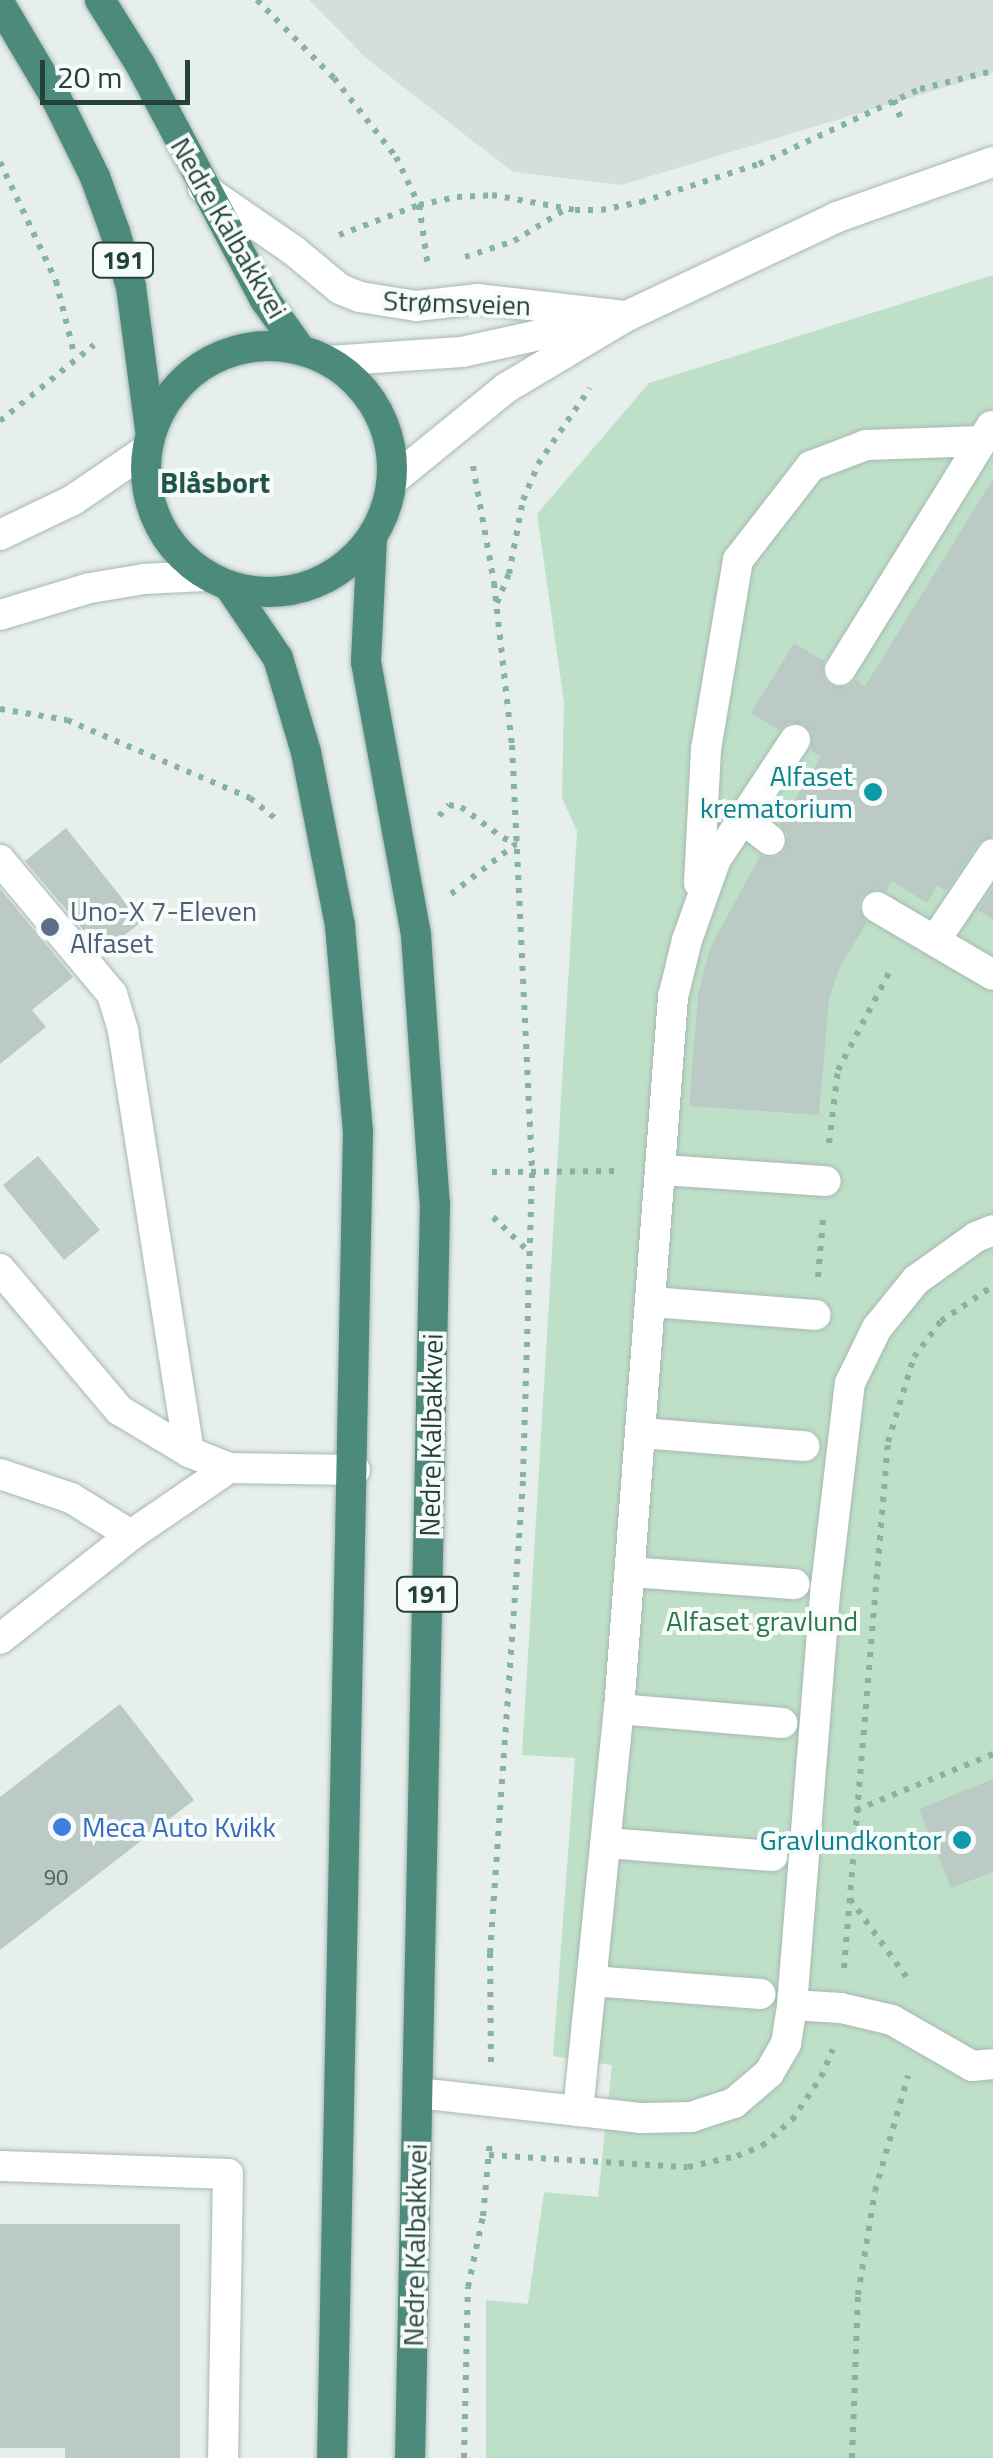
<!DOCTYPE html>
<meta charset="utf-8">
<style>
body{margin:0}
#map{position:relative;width:993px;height:2458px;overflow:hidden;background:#e6efeb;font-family:"Titillium Web",sans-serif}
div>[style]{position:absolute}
.built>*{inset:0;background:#d4dfda}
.green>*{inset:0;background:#bfe0c8}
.building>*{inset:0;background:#bbcac4}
.path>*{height:6px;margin-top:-3px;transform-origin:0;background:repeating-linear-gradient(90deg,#86b3a5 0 5px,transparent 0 13px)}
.roads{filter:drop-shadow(0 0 2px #a8b8b2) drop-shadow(0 0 2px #a8b8b2)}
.service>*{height:30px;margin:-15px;padding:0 15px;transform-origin:15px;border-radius:15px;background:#fff}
.secondary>*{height:30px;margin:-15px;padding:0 15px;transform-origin:15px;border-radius:15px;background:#fff}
.trunk>*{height:30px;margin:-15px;padding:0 15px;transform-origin:15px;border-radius:15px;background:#4c8a7c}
.trunk>.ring{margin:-15px;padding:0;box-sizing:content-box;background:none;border:30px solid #4c8a7c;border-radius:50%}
.dots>*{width:28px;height:28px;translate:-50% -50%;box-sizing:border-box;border:5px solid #f7fbf9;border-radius:50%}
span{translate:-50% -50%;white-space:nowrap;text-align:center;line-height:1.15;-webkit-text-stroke:8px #f7fbf9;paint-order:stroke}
.number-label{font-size:22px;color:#4a645c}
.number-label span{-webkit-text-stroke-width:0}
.shield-label span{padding:2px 8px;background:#f7fbf9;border:2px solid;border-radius:8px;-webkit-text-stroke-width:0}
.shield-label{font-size:25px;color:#24423a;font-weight:700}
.street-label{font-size:28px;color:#24423a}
.culture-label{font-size:28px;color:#0d838f}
.right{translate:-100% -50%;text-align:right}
.service-label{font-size:28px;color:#4e5e75}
.left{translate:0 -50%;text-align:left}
.park-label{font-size:28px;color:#2d7a4b}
.shop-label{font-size:28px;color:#366cbe}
.neighbourhood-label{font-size:30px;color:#1f5548;font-weight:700}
.scale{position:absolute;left:40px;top:60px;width:150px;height:45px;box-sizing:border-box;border:5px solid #24423a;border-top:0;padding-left:12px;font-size:30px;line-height:35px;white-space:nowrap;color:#24423a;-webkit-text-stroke:8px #f7fbf9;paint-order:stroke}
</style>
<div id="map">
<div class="built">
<div style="clip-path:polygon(309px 0,993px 0,993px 73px,621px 185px,513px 172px,366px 58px)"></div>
</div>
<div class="green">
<div style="clip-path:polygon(993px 275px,993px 2458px,486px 2458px,486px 2300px,528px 2304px,544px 2192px,598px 2197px,612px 2065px,553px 2056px,575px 1758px,522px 1755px,577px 831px,562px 798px,564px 702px,537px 514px,649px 383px)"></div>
</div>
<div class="building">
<div style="clip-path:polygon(993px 479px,993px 835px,978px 843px,946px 891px,937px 886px,927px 903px,892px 881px,886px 891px,876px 888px,861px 897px,858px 908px,867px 923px,840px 966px,829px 999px,819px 1115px,689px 1106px,698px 995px,710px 948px,760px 856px,776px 858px,785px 851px,788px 834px,780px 824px,821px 757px,811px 750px,812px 733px,804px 724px,788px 723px,779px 730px,751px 713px,794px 643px,824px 661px,823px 678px,831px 686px,848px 687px,856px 680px,865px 686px)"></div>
<div style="clip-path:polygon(66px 828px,141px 922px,103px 953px,25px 861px)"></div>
<div style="clip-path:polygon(993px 888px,993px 920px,978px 910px)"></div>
<div style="clip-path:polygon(0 889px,73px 977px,32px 1010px,46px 1027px,0 1064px)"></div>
<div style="clip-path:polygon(38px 1156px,100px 1230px,64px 1260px,3px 1185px)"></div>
<div style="clip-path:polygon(120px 1704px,194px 1800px,0 1950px,0 1797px)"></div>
<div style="clip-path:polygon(993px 1779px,993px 1872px,951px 1888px,919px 1809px)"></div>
<div style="clip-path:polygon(0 2224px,180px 2224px,180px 2458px,65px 2458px,65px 2448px,0 2448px)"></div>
</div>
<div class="path">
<div style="left:257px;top:0;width:110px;rotate:45.4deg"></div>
<div style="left:334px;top:78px;width:100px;rotate:51.9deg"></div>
<div style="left:396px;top:157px;width:53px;rotate:64.4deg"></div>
<div style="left:419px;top:205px;width:63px;rotate:81.7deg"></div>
<div style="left:894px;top:100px;width:23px;rotate:70deg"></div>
<div style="left:0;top:162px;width:132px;rotate:64.8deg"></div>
<div style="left:56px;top:281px;width:78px;rotate:76deg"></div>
<div style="left:339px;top:235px;width:85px;rotate:-20.6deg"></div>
<div style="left:419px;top:205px;width:39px;rotate:-12deg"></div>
<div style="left:457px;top:197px;width:35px;rotate:-3deg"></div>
<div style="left:492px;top:195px;width:84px;rotate:10.2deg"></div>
<div style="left:575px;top:210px;width:26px"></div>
<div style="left:601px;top:210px;width:41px;rotate:-11.3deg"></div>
<div style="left:641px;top:202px;width:124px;rotate:-17.9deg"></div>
<div style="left:759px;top:164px;width:178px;rotate:-25deg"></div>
<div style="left:920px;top:89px;width:75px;rotate:-13.9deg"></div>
<div style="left:465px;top:257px;width:52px;rotate:-18.1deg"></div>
<div style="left:514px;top:241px;width:61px;rotate:-31.6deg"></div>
<div style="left:0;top:421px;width:121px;rotate:-39deg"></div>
<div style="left:473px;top:466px;width:119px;rotate:79.8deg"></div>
<div style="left:494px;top:583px;width:163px;rotate:83.7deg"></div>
<div style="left:512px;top:745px;width:428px;rotate:87.3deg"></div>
<div style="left:532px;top:1173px;width:308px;rotate:91.7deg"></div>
<div style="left:523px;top:1481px;width:473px;rotate:94deg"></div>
<div style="left:490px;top:1953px;width:111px;rotate:89.5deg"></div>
<div style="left:497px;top:603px;width:31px;rotate:-68deg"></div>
<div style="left:509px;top:574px;width:75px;rotate:-79.3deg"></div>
<div style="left:523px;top:500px;width:39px;rotate:-67deg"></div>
<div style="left:538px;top:464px;width:92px;rotate:-55.6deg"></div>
<div style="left:0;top:709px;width:68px;rotate:9.3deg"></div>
<div style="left:67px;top:720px;width:199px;rotate:23.1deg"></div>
<div style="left:250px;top:798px;width:35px;rotate:39deg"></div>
<div style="left:439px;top:816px;width:15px;rotate:-48deg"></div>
<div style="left:449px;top:805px;width:12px;rotate:9deg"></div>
<div style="left:461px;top:807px;width:52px;rotate:36.4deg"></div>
<div style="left:503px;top:838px;width:15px;rotate:20deg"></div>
<div style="left:451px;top:894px;width:82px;rotate:-37.6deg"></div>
<div style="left:829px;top:1143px;width:74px;rotate:-83deg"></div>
<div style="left:838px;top:1070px;width:110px;rotate:-62.3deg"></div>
<div style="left:492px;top:1172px;width:130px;rotate:-0.4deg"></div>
<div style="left:493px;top:1217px;width:53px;rotate:44.2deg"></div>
<div style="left:818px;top:1277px;width:57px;rotate:-85deg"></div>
<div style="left:856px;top:1810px;width:148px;rotate:-22.2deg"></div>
<div style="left:850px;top:1899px;width:102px;rotate:54.1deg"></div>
<div style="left:844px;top:1968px;width:528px;rotate:-85.22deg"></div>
<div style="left:888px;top:1442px;width:89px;rotate:-73deg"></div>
<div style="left:914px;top:1357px;width:45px;rotate:-53.1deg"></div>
<div style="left:941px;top:1321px;width:63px;rotate:-33.9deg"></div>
<div style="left:489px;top:2155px;width:199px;rotate:3.5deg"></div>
<div style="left:688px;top:2167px;width:50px;rotate:-12.7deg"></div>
<div style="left:737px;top:2156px;width:27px;rotate:-22deg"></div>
<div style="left:762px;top:2146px;width:40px;rotate:-41deg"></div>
<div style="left:792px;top:2120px;width:52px;rotate:-56deg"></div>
<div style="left:821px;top:2077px;width:30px;rotate:-67deg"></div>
<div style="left:464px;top:2458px;width:171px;rotate:-88.7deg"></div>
<div style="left:468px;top:2287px;width:73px;rotate:-78.1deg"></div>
<div style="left:483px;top:2216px;width:75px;rotate:-84.7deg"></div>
<div style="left:852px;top:2458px;width:163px;rotate:-87.9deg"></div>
<div style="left:858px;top:2295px;width:105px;rotate:-80.7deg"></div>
<div style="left:875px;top:2191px;width:120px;rotate:-74deg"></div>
</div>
<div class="roads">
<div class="service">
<div style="left:840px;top:670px;width:287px;rotate:-58.2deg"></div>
<div style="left:743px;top:819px;width:34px;rotate:38deg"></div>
<div style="left:0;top:860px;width:175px;rotate:50.1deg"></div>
<div style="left:112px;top:994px;width:39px;rotate:73deg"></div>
<div style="left:123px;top:1031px;width:426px;rotate:81.1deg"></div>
<div style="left:699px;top:883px;width:134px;rotate:-87deg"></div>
<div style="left:706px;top:749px;width:192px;rotate:-80.4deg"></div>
<div style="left:738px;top:560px;width:119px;rotate:-52.2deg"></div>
<div style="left:811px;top:466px;width:59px;rotate:-20.9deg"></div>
<div style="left:866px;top:445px;width:116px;rotate:-2deg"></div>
<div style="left:877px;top:907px;width:134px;rotate:30.4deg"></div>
<div style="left:936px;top:939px;width:102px;rotate:-56.2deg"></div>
<div style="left:663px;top:1170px;width:163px;rotate:3.9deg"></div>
<div style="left:0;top:1269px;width:185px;rotate:49.8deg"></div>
<div style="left:119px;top:1410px;width:82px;rotate:31deg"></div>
<div style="left:189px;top:1452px;width:43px;rotate:21.8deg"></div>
<div style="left:229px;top:1468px;width:126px;rotate:0.9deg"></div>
<div style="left:651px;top:1302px;width:165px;rotate:4.5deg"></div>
<div style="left:641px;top:1433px;width:164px;rotate:4.6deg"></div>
<div style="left:0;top:1474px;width:75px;rotate:18.7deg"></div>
<div style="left:71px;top:1498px;width:70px;rotate:31.7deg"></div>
<div style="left:630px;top:1572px;width:165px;rotate:4.2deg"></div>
<div style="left:0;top:1639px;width:167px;rotate:-38.4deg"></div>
<div style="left:131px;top:1535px;width:119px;rotate:-34.4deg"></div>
<div style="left:619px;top:1709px;width:164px;rotate:4.9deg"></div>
<div style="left:606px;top:1843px;width:167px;rotate:4.5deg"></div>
<div style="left:592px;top:1981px;width:169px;rotate:4.4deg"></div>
<div style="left:792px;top:2005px;width:49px;rotate:3.5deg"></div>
<div style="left:841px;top:2008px;width:52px;rotate:13.2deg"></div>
<div style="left:892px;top:2020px;width:92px;rotate:29.9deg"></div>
<div style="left:972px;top:2066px;width:21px;rotate:-5deg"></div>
<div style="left:418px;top:2093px;width:225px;rotate:6.4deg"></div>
<div style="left:642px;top:2118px;width:49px;rotate:-1.2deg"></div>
<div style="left:691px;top:2117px;width:45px;rotate:-18deg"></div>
<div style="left:734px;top:2103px;width:46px;rotate:-40.6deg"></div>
<div style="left:769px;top:2073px;width:34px;rotate:-60deg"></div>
<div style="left:786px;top:2044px;width:39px;rotate:-81deg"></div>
<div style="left:792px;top:2005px;width:420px;rotate:-85.4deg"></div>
<div style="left:826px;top:1586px;width:204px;rotate:-83.3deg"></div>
<div style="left:850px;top:1383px;width:61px;rotate:-63.9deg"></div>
<div style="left:877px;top:1328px;width:62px;rotate:-50.9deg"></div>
<div style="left:916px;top:1280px;width:74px;rotate:-35.6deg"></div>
<div style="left:976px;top:1237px;width:18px;rotate:-22deg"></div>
<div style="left:578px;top:2111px;width:404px;rotate:-84.2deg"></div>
<div style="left:619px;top:1709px;width:714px;rotate:-85.66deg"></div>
<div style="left:673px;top:997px;width:59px;rotate:-76.2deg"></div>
<div style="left:687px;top:940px;width:86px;rotate:-70.3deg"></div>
<div style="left:716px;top:859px;width:143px;rotate:-56.4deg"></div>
<div style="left:0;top:2166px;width:228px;rotate:2deg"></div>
<div style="left:228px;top:2174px;width:284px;rotate:91deg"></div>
</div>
<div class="secondary">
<div style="left:203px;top:188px;width:109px;rotate:34.6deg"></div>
<div style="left:293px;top:250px;width:61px;rotate:39.7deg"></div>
<div style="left:340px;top:289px;width:22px;rotate:22deg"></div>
<div style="left:360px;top:297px;width:57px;rotate:9.1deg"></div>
<div style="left:416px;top:306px;width:61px;rotate:-6.5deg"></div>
<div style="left:477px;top:299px;width:151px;rotate:6.5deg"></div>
<div style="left:329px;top:361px;width:133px;rotate:-3.9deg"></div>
<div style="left:462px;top:352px;width:140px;rotate:-12.4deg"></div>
<div style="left:392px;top:481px;width:147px;rotate:-39.2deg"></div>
<div style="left:506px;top:388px;width:141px;rotate:-30.8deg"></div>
<div style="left:627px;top:316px;width:232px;rotate:-25.2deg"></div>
<div style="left:837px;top:217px;width:165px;rotate:-19.4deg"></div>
<div style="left:0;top:535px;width:81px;rotate:-25.6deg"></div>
<div style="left:73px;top:500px;width:88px;rotate:-34.4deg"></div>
<div style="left:0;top:615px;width:94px;rotate:-16.7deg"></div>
<div style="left:90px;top:588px;width:55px;rotate:-9.5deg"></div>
<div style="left:144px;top:579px;width:61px;rotate:-2.8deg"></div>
</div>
<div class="trunk">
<div style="left:100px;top:0;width:75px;rotate:58deg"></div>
<div style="left:140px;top:64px;width:267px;rotate:62.1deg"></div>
<div style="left:265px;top:300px;width:62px;rotate:54.2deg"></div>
<div style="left:0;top:4px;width:112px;rotate:59.3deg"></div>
<div style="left:57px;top:100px;width:86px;rotate:63.7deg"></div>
<div style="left:95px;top:177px;width:59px;rotate:70deg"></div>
<div style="left:115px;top:232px;width:57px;rotate:73.8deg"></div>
<div style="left:131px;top:287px;width:144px;rotate:82.4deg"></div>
<div class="ring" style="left:146px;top:346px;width:216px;height:216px"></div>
<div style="left:372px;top:538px;width:124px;rotate:92.8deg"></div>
<div style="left:366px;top:662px;width:278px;rotate:79.6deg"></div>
<div style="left:416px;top:935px;width:270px;rotate:86deg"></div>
<div style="left:435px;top:1204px;width:1254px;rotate:91.14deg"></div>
<div style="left:229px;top:586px;width:87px;rotate:55.8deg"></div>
<div style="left:278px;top:658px;width:98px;rotate:73.4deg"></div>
<div style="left:306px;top:752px;width:177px;rotate:78.9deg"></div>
<div style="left:340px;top:926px;width:207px;rotate:85deg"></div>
<div style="left:358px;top:1132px;width:1326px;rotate:91.12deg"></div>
</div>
</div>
<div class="dots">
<div style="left:873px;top:792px;background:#0f9aa8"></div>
<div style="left:50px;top:927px;background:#5c6f8a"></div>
<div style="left:62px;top:1827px;background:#3f7fe0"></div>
<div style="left:962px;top:1840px;background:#0f9aa8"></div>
</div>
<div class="number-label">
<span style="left:56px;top:1878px">90</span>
</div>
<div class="shield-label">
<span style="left:123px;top:260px">191</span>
<span style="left:427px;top:1594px">191</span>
</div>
<div class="street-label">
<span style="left:229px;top:228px;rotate:60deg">Nedre Kalbakkvei</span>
<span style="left:457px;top:303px;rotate:2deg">Strømsveien</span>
<span style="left:431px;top:1435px;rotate:-89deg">Nedre Kalbakkvei</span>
<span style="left:415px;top:2245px;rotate:-89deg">Nedre Kalbakkvei</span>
</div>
<div class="culture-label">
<span class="right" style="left:853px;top:792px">Alfaset<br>krematorium</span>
<span class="right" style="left:942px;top:1840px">Gravlundkontor</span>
</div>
<div class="service-label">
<span class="left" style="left:70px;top:927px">Uno-X 7-Eleven<br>Alfaset</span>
</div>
<div class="park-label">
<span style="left:762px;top:1621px">Alfaset gravlund</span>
</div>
<div class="shop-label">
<span class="left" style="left:82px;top:1827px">Meca Auto Kvikk</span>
</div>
<div class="neighbourhood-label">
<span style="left:215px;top:482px">Blåsbort</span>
</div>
<div class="scale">20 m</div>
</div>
